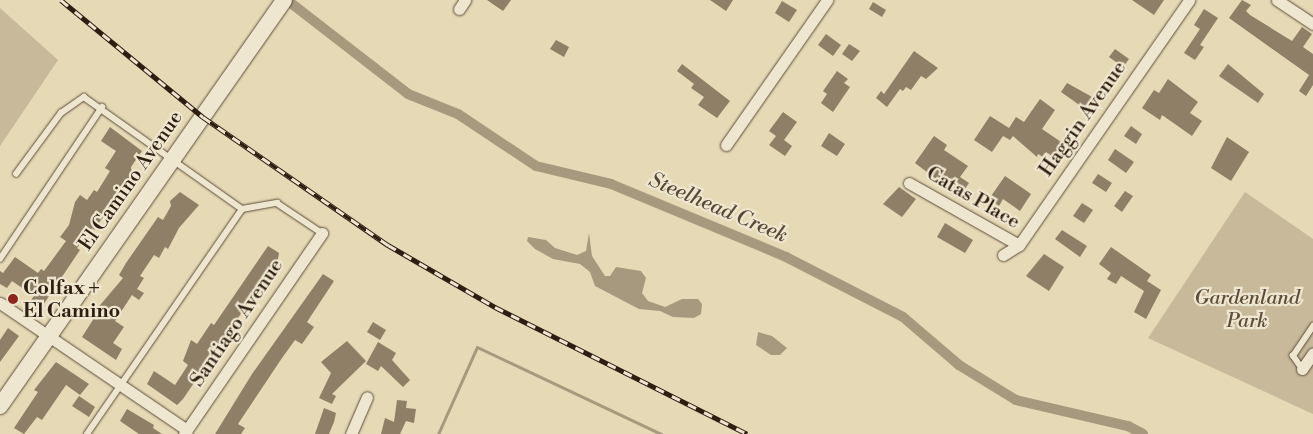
<!DOCTYPE html>
<style>
body{margin:0}
#map{position:relative;width:1313px;height:434px;overflow:hidden;background:#e6d9b5;font-family:"Libre Bodoni",serif}
div>[style]{position:absolute}
.green>*{inset:0;background:#c7b999}
.water>*{inset:0;background:#a7997d}
.stream>*{height:3px;margin:-1.5px;padding:0 1.5px;transform-origin:1.5px;border-radius:1.5px;background:#a7997d}
.canal>*{height:10px;margin:-5px;padding:0 5px;transform-origin:5px;border-radius:5px;background:#a7997d}
.building>*{inset:0;background:#8e7f66}
.roads{filter:drop-shadow(0 0 1px #5c4c3a) drop-shadow(0 0 1px #5c4c3a)}
.lane>*{height:5.5px;margin:-2.75px;padding:0 2.75px;transform-origin:2.75px;border-radius:2.75px;background:#efe6cf}
.street>*{height:11px;margin:-5.5px;padding:0 5.5px;transform-origin:5.5px;border-radius:5.5px;background:#efe6cf}
.secondary>*{height:16px;margin:-8px;padding:0 8px;transform-origin:8px;border-radius:8px;background:#efe6cf}
.rail>*{height:5px;margin-top:-2.5px;transform-origin:0;background:repeating-linear-gradient(90deg,#efe6cf 0 9px,#2e1d11 0 18px);box-sizing:border-box;border-block:1px solid #2e1d11}
.dots>*{width:14px;height:14px;translate:-50% -50%;box-sizing:border-box;border:2px solid #efe6cf;border-radius:50%}
span{translate:-50% -50%;white-space:nowrap;text-align:center;line-height:1.15;-webkit-text-stroke:4.5px #efe6cf;paint-order:stroke}
.street-label{font-size:20px;color:#2e1d11}
.poi-label{font-size:20px;color:#2e1d11;font-weight:700}
.left{translate:0 -50%;text-align:left}
.park-label{font-size:20px;color:#5c4c3a;font-style:italic}
.water-label{font-size:21px;color:#584837;font-style:italic}
</style>
<div id="map">
<div class="green">
<div style="clip-path:polygon(0 8px,58px 60px,0 146px)"></div>
<div style="clip-path:polygon(1245px 192px,1313px 239px,1313px 414px,1148px 338px)"></div>
</div>
<div class="water">
<div style="clip-path:polygon(589px 233px,592px 256px,605px 276px,610px 276px,616px 267px,641px 271px,646px 278px,642px 293px,648px 301px,665px 307px,682px 299px,698px 299px,702px 304px,701px 314px,694px 318px,673px 317px,660px 311px,639px 309px,595px 286px,590px 272px,580px 264px,553px 259px,535px 249px,527px 241px,528px 237px,546px 240px,555px 248px,577px 255px,586px 251px)"></div>
<div style="clip-path:polygon(758px 332px,772px 336px,787px 348px,780px 355px,771px 355px,756px 345px)"></div>
</div>
<div class="stream">
<div style="left:438px;top:434px;width:95px;rotate:-65.9deg"></div>
<div style="left:477px;top:347px;width:204px;rotate:25.3deg"></div>
</div>
<div class="canal">
<div style="left:287px;top:0;width:153px;rotate:37.8deg"></div>
<div style="left:408px;top:94px;width:54px;rotate:21.8deg"></div>
<div style="left:458px;top:114px;width:94px;rotate:33.7deg"></div>
<div style="left:536px;top:166px;width:77px;rotate:13.5deg"></div>
<div style="left:611px;top:184px;width:190px;rotate:22.6deg"></div>
<div style="left:786px;top:257px;width:131px;rotate:27.1deg"></div>
<div style="left:903px;top:317px;width:74px;rotate:40.6deg"></div>
<div style="left:959px;top:365px;width:67px;rotate:31.6deg"></div>
<div style="left:1016px;top:400px;width:115px;rotate:13.1deg"></div>
<div style="left:1128px;top:426px;width:17px;rotate:28deg"></div>
</div>
<div class="building">
<div style="clip-path:polygon(487px 0,511px 0,503px 11px)"></div>
<div style="clip-path:polygon(710px 0,733px 0,726px 11px)"></div>
<div style="clip-path:polygon(1132px 0,1164px 0,1154px 15px)"></div>
<div style="clip-path:polygon(1242px 0,1251px 5px,1246px 11px,1250px 15px,1292px 41px,1302px 27px,1312px 34px,1303px 47px,1313px 54px,1313px 85px,1306px 96px,1299px 91px,1309px 75px,1229px 18px)"></div>
<div style="clip-path:polygon(782px 1px,797px 10px,789px 22px,775px 13px)"></div>
<div style="clip-path:polygon(873px 2px,886px 10px,882px 17px,869px 9px)"></div>
<div style="clip-path:polygon(1204px 9px,1218px 18px,1200px 45px,1204px 47px,1195px 60px,1184px 53px,1200px 29px,1194px 25px)"></div>
<div style="clip-path:polygon(826px 34px,841px 45px,833px 56px,818px 45px)"></div>
<div style="clip-path:polygon(556px 40px,569px 47px,564px 57px,550px 49px)"></div>
<div style="clip-path:polygon(849px 44px,860px 51px,852px 61px,842px 54px)"></div>
<div style="clip-path:polygon(1115px 49px,1129px 59px,1123px 67px,1109px 57px)"></div>
<div style="clip-path:polygon(914px 51px,938px 68px,926px 79px,921px 76px,911px 90px,906px 87px,903px 91px,900px 89px,887px 107px,876px 98px,881px 91px,884px 94px)"></div>
<div style="clip-path:polygon(682px 64px,730px 101px,717px 118px,698px 105px,704px 97px,691px 88px,694px 84px,677px 71px)"></div>
<div style="clip-path:polygon(1228px 64px,1264px 94px,1258px 103px,1219px 76px)"></div>
<div style="clip-path:polygon(837px 71px,848px 79px,844px 83px,850px 87px,833px 112px,821px 103px,827px 94px,823px 91px)"></div>
<div style="clip-path:polygon(1168px 79px,1198px 102px,1190px 113px,1202px 121px,1192px 136px,1162px 115px,1160px 120px,1142px 108px,1154px 90px,1159px 93px)"></div>
<div style="clip-path:polygon(1067px 83px,1094px 98px,1085px 109px,1061px 92px)"></div>
<div style="clip-path:polygon(1040px 99px,1055px 110px,1042px 129px,1067px 146px,1058px 160px,1046px 152px,1043px 157px,1038px 154px,1037px 157px,1013px 136px,1010px 140px,1003px 136px,992px 152px,974px 140px,990px 116px,1009px 128px,1016px 117px,1024px 122px)"></div>
<div style="clip-path:polygon(783px 112px,797px 122px,784px 140px,792px 146px,785px 156px,769px 145px,776px 136px,769px 131px)"></div>
<div style="clip-path:polygon(1131px 126px,1142px 134px,1136px 144px,1124px 136px)"></div>
<div style="clip-path:polygon(110px 127px,142px 151px,131px 167px,132px 175px,94px 230px,92px 228px,77px 248px,80px 250px,39px 311px,28px 304px,34px 296px,12px 281px,7px 288px,0 284px,0 271px,3px 273px,15px 257px,38px 273px,41px 269px,44px 271px,66px 241px,60px 237px,69px 225px,75px 202px,80px 195px,87px 200px,94px 190px,97px 192px,110px 171px,105px 168px,116px 151px,101px 141px)"></div>
<div style="clip-path:polygon(829px 133px,845px 144px,837px 156px,821px 146px)"></div>
<div style="clip-path:polygon(934px 136px,947px 145px,944px 150px,968px 166px,960px 177px,969px 183px,962px 193px,946px 182px,944px 185px,915px 163px)"></div>
<div style="clip-path:polygon(1227px 137px,1249px 152px,1231px 181px,1211px 168px)"></div>
<div style="clip-path:polygon(1115px 149px,1134px 162px,1126px 173px,1108px 160px)"></div>
<div style="clip-path:polygon(1098px 174px,1112px 183px,1106px 192px,1092px 183px)"></div>
<div style="clip-path:polygon(1005px 176px,1031px 194px,1020px 211px,1003px 199px,999px 206px,989px 199px)"></div>
<div style="clip-path:polygon(899px 187px,916px 199px,902px 217px,883px 204px)"></div>
<div style="clip-path:polygon(1125px 191px,1133px 196px,1122px 212px,1114px 206px)"></div>
<div style="clip-path:polygon(180px 192px,199px 205px,179px 228px,168px 249px,165px 247px,159px 258px,154px 255px,140px 276px,144px 278px,137px 289px,144px 293px,139px 300px,132px 295px,115px 321px,124px 327px,113px 343px,122px 349px,116px 360px,82px 337px,98px 312px,96px 310px,123px 278px,119px 275px,126px 263px,158px 217px,163px 220px,171px 206px,170px 201px)"></div>
<div style="clip-path:polygon(1082px 203px,1093px 210px,1084px 223px,1073px 216px)"></div>
<div style="clip-path:polygon(945px 223px,973px 240px,965px 253px,937px 237px)"></div>
<div style="clip-path:polygon(1062px 230px,1087px 246px,1080px 257px,1055px 239px)"></div>
<div style="clip-path:polygon(268px 246px,279px 253px,278px 259px,183px 399px,177px 405px,147px 384px,154px 371px,175px 385px,188px 365px,183px 361px,191px 340px,197px 344px,211px 323px,214px 325px)"></div>
<div style="clip-path:polygon(1111px 247px,1151px 275px,1147px 281px,1161px 290px,1146px 319px,1134px 312px,1144px 291px,1121px 276px,1116px 284px,1107px 279px,1111px 273px,1099px 264px)"></div>
<div style="clip-path:polygon(1044px 254px,1064px 267px,1049px 291px,1026px 276px)"></div>
<div style="clip-path:polygon(323px 274px,334px 281px,307px 322px,314px 327px,302px 344px,295px 340px,282px 358px,238px 424px,245px 428px,241px 434px,215px 434px,252px 374px)"></div>
<div style="clip-path:polygon(373px 322px,386px 330px,380px 340px,367px 332px)"></div>
<div style="clip-path:polygon(8px 328px,19px 336px,0 362px,0 340px)"></div>
<div style="clip-path:polygon(347px 341px,366px 361px,332px 394px,336px 396px,332px 404px,319px 398px,331px 373px,321px 362px)"></div>
<div style="clip-path:polygon(378px 342px,396px 353px,392px 360px,410px 380px,403px 387px,381px 366px,378px 371px,366px 364px)"></div>
<div style="clip-path:polygon(56px 362px,89px 384px,80px 395px,66px 385px,42px 420px,37px 417px,24px 434px,14px 428px,38px 392px,34px 390px)"></div>
<div style="clip-path:polygon(79px 396px,95px 407px,89px 417px,72px 406px)"></div>
<div style="clip-path:polygon(397px 400px,407px 401px,406px 408px,416px 409px,414px 423px,406px 421px,400px 434px,381px 434px,385px 418px,394px 422px)"></div>
<div style="clip-path:polygon(324px 408px,336px 413px,334px 422px,329px 434px,315px 434px)"></div>
<div style="clip-path:polygon(127px 409px,154px 425px,153px 428px,162px 434px,139px 434px,120px 421px)"></div>
</div>
<div class="roads">
<div class="lane">
<div style="left:16px;top:174px;width:76px;rotate:-53.6deg"></div>
<div style="left:61px;top:113px;width:28px;rotate:-35deg"></div>
<div style="left:84px;top:97px;width:194px;rotate:35.3deg"></div>
<div style="left:242px;top:209px;width:36px;rotate:-10deg"></div>
<div style="left:277px;top:203px;width:54px;rotate:33.7deg"></div>
<div style="left:0;top:259px;width:183px;rotate:-56.1deg"></div>
<div style="left:1302px;top:369px;width:16px;rotate:-125deg"></div>
<div style="left:1293px;top:356px;width:36px;rotate:-56deg"></div>
<div style="left:87px;top:434px;width:273px;rotate:-55.4deg"></div>
</div>
<div class="street">
<div style="left:1277px;top:0;width:43px;rotate:33.7deg"></div>
<div style="left:459px;top:9px;width:11px;rotate:-56deg"></div>
<div style="left:726px;top:145px;width:177px;rotate:-55.1deg"></div>
<div style="left:909px;top:183px;width:126px;rotate:29.4deg"></div>
<div style="left:1003px;top:255px;width:19px;rotate:-32deg"></div>
<div style="left:1019px;top:245px;width:298px;rotate:-55.2deg"></div>
<div style="left:0;top:303px;width:226px;rotate:34.2deg"></div>
<div style="left:1302px;top:369px;width:19px;rotate:-55deg"></div>
<div style="left:184px;top:434px;width:244px;rotate:-55.5deg"></div>
<div style="left:351px;top:434px;width:40px;rotate:-66.6deg"></div>
</div>
<div class="secondary">
<div style="left:0;top:406px;width:495px;rotate:-55deg"></div>
</div>
</div>
<div class="rail">
<div style="left:61px;top:0;width:184px;rotate:39.5deg"></div>
<div style="left:203px;top:117px;width:225px;rotate:34.7deg"></div>
<div style="left:388px;top:245px;width:124px;rotate:30.1deg"></div>
<div style="left:495px;top:307px;width:282px;rotate:26.7deg"></div>
</div>
<div class="dots">
<div style="left:13px;top:299px;background:#8f2418"></div>
</div>
<div class="street-label">
<span style="left:1083px;top:119px;rotate:-55deg">Haggin Avenue</span>
<span style="left:131px;top:181px;rotate:-55deg">El Camino Avenue</span>
<span style="left:973px;top:198px;rotate:30deg">Catas Place</span>
<span style="left:237px;top:323px;rotate:-56deg">Santiago Avenue</span>
</div>
<div class="poi-label">
<span class="left" style="left:23px;top:300px">Colfax +<br>El Camino</span>
</div>
<div class="park-label">
<span style="left:1247px;top:310px">Gardenland<br>Park</span>
</div>
<div class="water-label">
<span style="left:718px;top:208px;rotate:23deg">Steelhead Creek</span>
</div>
</div>
